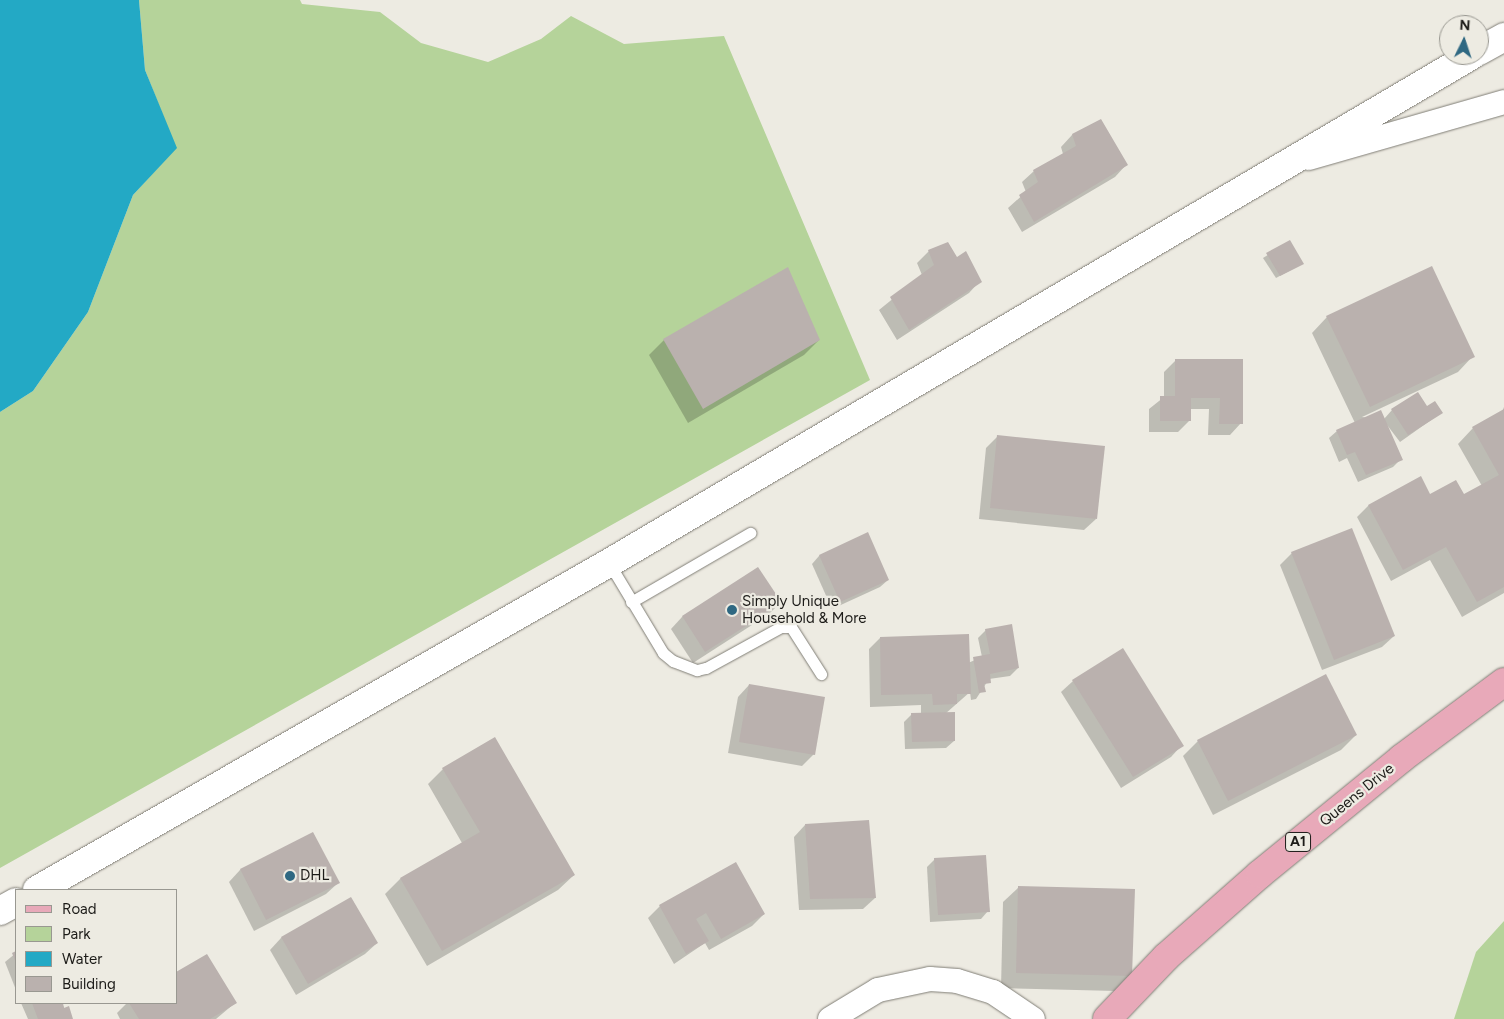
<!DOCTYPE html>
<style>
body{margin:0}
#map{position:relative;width:1504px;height:1019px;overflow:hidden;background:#edebe2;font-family:Figtree,sans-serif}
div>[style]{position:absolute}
.green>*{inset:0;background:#b5d39a}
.water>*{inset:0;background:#23a9c5}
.shadow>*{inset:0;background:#0003}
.building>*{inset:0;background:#bab1ae}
.roads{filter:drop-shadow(0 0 1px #807e76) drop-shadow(0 0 1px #807e76)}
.service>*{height:11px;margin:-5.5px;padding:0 5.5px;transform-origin:5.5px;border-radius:5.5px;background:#fff}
.minor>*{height:24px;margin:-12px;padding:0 12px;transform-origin:12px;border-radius:12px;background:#fff}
.secondary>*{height:28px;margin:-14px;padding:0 14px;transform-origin:14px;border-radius:14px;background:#fff}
.primary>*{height:28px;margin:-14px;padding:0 14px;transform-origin:14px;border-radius:14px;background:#e8a9b9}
.dots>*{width:14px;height:14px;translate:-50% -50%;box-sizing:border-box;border:2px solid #edebe2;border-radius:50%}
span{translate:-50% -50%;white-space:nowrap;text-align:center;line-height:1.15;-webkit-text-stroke:4.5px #edebe2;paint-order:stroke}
.shield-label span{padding:1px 4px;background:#edebe2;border:1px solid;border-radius:4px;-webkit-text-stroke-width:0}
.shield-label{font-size:14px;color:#1c1b18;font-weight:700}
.poi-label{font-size:15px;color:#1c1b18}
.left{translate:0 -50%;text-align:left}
.street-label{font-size:15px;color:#1c1b18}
.legend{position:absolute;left:15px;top:889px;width:162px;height:115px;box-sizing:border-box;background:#edebe2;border:1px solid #999891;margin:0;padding:6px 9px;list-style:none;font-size:15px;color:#1c1b18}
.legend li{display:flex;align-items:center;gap:10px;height:25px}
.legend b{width:25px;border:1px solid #999891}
.north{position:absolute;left:1439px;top:15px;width:50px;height:50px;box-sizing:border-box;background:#edebe2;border:1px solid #999891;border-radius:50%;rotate:4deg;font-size:14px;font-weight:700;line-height:20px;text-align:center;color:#1c1b18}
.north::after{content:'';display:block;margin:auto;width:18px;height:22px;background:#2f6882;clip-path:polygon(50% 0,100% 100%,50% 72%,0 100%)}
</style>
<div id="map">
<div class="green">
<div style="clip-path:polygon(139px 0,300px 0,302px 4px,380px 12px,421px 43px,488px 62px,541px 39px,571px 16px,624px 44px,724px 36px,870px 380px,0 868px,0 412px,33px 391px,88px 312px,133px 195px,176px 148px,145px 70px)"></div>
<div style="clip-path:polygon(1504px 921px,1504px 1019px,1454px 1019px,1476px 952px)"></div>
</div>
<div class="water">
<div style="clip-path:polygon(0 0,139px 0,145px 70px,177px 148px,133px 195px,88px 312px,33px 391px,0 412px)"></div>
</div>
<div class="shadow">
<div style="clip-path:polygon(1101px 120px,1126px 165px,1115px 177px,1022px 232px,1008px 208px,1026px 192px,1022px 182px,1034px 171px,1063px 154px,1061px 147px,1072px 135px)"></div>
<div style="clip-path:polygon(1290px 241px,1302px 264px,1276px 278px,1263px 258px)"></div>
<div style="clip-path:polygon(929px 251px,956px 259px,980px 281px,969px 293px,897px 340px,879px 310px,922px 275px,917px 263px)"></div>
<div style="clip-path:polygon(1327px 317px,1473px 356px,1458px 372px,1362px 417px,1384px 419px,1392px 410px,1426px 408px,1441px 413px,1400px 442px,1384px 421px,1401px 459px,1393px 467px,1358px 482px,1347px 458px,1339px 462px,1329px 438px,1337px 431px,1355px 423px,1312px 333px)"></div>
<div style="clip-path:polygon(664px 340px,819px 340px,804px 355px,688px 423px,649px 355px)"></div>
<div style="clip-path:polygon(1176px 360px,1242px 360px,1241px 423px,1230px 435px,1208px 435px,1209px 409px,1190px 409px,1190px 420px,1178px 432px,1149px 432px,1149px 409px,1164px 397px,1164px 372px)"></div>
<div style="clip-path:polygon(1504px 407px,1504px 593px,1462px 617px,1430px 560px,1391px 581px,1357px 517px,1368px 506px,1420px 478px,1425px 498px,1463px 496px,1482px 486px,1458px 444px,1473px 428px,1502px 412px)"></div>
<div style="clip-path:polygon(998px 436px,1096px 519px,1084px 530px,979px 519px,986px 448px)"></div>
<div style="clip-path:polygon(867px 534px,888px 580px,880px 587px,832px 609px,812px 564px,819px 556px)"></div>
<div style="clip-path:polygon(1292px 553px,1394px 636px,1382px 647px,1322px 670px,1280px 565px)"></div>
<div style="clip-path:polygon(758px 568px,780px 603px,769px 614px,693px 663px,671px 629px,682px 617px)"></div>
<div style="clip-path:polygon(986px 630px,1018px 668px,1010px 676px,989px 679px,976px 699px,971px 700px,970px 692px,945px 714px,954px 741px,946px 748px,905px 749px,904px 722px,912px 714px,921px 714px,921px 705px,870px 707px,869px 649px,880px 638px,968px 663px,982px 657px,978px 638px)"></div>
<div style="clip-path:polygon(1073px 681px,1182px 745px,1171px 757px,1121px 788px,1061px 692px)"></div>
<div style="clip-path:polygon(749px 685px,814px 754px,802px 766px,728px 753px,738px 697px)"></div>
<div style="clip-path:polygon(1356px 735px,1341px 750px,1213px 815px,1183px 756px,1198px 741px)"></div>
<div style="clip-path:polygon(443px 769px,574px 875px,558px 890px,427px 966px,385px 894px,400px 879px,462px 843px,428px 784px)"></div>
<div style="clip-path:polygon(805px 825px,875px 898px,863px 909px,799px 910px,794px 837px)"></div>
<div style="clip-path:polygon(313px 833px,338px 883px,326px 894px,254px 931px,229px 882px,240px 870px)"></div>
<div style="clip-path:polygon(935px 859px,988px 911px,981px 919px,930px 922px,927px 867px)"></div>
<div style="clip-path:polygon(1019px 887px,1131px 976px,1116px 991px,1001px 988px,1003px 902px)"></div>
<div style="clip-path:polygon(351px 898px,377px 943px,365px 954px,296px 995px,270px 950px,281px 938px)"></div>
<div style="clip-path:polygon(660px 906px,764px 914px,752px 926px,709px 950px,705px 943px,674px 964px,648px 918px)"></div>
<div style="clip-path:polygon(16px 953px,16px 990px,5px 962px)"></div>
<div style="clip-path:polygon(21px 1003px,70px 1003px,62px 1004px,71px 1019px,28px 1019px)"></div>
<div style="clip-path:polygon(127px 1003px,235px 1003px,216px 1019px,120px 1019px,117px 1013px)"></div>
</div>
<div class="building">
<div style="clip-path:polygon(1101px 119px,1128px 165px,1034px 222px,1019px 195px,1038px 182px,1033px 170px,1076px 146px,1072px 134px)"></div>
<div style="clip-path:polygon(1290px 240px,1304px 264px,1280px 276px,1266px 253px)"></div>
<div style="clip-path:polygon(948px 242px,957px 257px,966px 251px,982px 282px,909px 330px,890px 297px,934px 265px,928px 250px)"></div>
<div style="clip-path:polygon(1432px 266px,1475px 357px,1370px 407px,1326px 316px)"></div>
<div style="clip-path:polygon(788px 267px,820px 340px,703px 409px,663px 339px)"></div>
<div style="clip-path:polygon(1175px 359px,1243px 359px,1243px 424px,1219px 424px,1220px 398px,1191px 398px,1191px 421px,1160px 421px,1160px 396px,1175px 396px)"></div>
<div style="clip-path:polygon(1418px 392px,1427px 406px,1435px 401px,1443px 413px,1408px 435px,1391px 409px)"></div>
<div style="clip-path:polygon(1504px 409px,1504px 587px,1477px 602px,1446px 547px,1403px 570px,1368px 505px,1421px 476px,1430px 494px,1456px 480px,1464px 494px,1499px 475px,1472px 427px)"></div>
<div style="clip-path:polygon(1381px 410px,1403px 460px,1366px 475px,1355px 452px,1347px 455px,1336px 430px)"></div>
<div style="clip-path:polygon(997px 435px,1105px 446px,1097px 519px,990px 508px)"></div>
<div style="clip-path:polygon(1352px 528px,1395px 636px,1334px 660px,1291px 552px)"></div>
<div style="clip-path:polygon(868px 532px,889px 580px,840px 602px,819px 555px)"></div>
<div style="clip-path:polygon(758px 567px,782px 603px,705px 652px,682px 616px)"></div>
<div style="clip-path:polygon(1012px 624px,1019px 668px,990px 674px,991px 683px,984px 684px,986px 692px,979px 693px,973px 657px,990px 654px,985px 629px)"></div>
<div style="clip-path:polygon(969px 634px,971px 694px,957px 694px,957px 704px,933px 705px,932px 694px,881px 695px,880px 637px)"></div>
<div style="clip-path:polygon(1123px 648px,1184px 746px,1133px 777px,1072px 680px)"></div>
<div style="clip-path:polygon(1326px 674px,1357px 735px,1228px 801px,1197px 740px)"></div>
<div style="clip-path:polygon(749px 684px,825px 697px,815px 755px,739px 742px)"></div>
<div style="clip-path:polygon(955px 712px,955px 741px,912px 742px,911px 713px)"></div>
<div style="clip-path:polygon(495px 737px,575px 875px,442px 951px,400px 878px,480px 832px,442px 768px)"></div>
<div style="clip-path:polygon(869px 820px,876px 898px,810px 899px,805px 824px)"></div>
<div style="clip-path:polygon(313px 832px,340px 883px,266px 920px,240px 869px)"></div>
<div style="clip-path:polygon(986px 855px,990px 912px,938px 915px,934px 858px)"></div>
<div style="clip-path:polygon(736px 862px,765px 914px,721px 939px,706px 913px,696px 919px,709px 941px,686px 954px,659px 905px)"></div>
<div style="clip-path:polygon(1018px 886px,1135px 889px,1132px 976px,1016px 973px)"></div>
<div style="clip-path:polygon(351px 897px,378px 943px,308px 984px,281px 937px)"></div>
<div style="clip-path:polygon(16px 951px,16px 963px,12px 953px)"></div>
<div style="clip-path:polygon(207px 954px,237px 1003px,210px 1019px,139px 1019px,129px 1003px,176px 1003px,176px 972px)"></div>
<div style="clip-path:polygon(32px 1003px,63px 1003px,64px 1008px,69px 1006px,73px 1019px,38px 1019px)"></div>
</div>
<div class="roads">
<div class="service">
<div style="left:609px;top:563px;width:105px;rotate:59deg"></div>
<div style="left:663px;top:653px;width:13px;rotate:39deg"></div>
<div style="left:673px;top:661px;width:26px;rotate:21deg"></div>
<div style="left:697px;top:670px;width:9px;rotate:-13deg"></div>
<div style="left:706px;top:668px;width:85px;rotate:-28.7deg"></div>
<div style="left:781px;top:627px;width:10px"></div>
<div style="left:791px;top:627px;width:56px;rotate:57.4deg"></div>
<div style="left:631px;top:602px;width:138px;rotate:-30.1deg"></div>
</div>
<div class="minor">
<div style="left:1309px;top:158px;width:203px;rotate:-16deg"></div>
<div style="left:830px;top:1019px;width:56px;rotate:-31.1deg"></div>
<div style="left:878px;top:990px;width:53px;rotate:-11.9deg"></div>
<div style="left:930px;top:979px;width:27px;rotate:4deg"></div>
<div style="left:957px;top:981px;width:38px;rotate:17deg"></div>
<div style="left:993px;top:992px;width:48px;rotate:34deg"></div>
</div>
<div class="secondary">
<div style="left:1479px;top:51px;width:29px;rotate:-29deg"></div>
<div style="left:37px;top:890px;width:659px;rotate:-29.76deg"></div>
<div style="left:609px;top:563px;width:1001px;rotate:-30.48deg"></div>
<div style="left:0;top:911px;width:18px;rotate:-29deg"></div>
</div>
<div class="primary">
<div style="left:1107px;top:1019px;width:86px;rotate:-46.4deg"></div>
<div style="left:1166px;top:957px;width:125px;rotate:-41.4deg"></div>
<div style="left:1260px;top:874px;width:183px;rotate:-39.2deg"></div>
<div style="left:1402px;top:758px;width:127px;rotate:-36.7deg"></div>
</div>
</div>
<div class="dots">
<div style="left:732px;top:610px;background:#2f6882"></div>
<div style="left:290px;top:876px;background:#2f6882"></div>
</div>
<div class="shield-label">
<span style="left:1298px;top:842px">A1</span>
</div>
<div class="poi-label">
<span class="left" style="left:742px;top:610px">Simply Unique<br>Household &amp; More</span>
<span class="left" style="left:300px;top:876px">DHL</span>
</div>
<div class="street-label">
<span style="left:1357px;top:795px;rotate:-39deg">Queens Drive</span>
</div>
<ul class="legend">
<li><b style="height:6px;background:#e8a9b9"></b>Road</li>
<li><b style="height:14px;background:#b5d39a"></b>Park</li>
<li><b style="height:14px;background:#23a9c5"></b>Water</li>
<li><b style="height:14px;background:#bab1ae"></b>Building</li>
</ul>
<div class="north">N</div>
</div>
